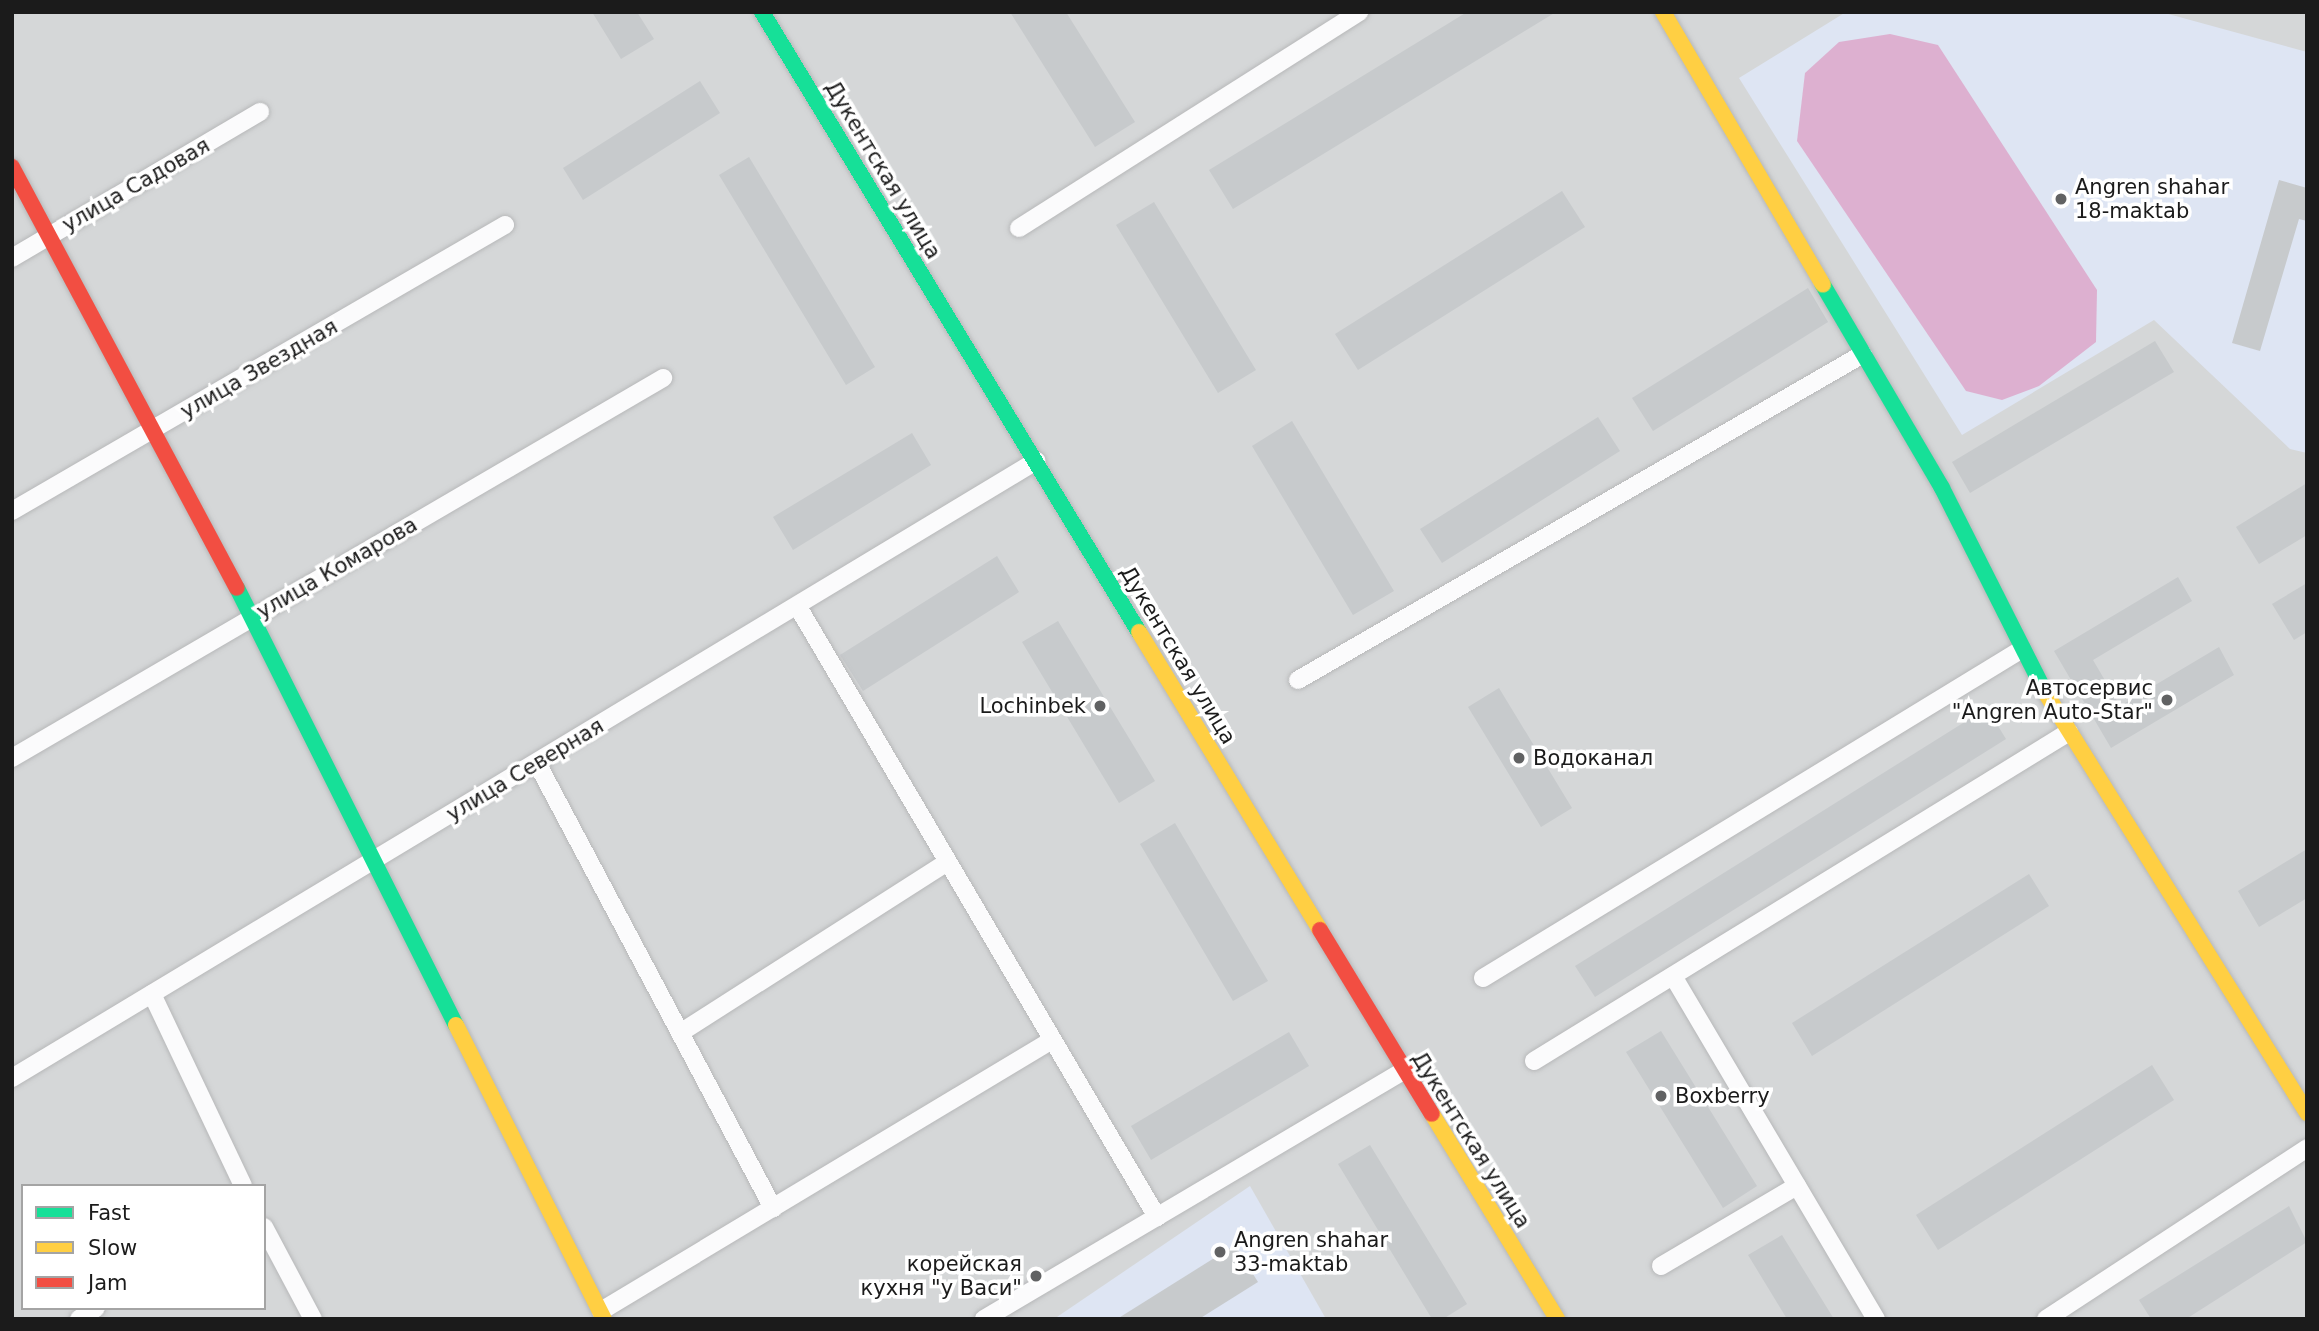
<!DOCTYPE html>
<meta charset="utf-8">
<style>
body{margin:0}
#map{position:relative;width:2319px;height:1331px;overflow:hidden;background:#e4e7e9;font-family:"DejaVu Sans",sans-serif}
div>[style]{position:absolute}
.residential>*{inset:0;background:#d5d7d8}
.education>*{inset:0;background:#dee5f3}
.pitch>*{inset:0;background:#ddb0d0}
.building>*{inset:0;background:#c7cacc}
.roads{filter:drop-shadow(0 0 2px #b7b8b9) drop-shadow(0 0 2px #b7b8b9)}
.street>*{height:18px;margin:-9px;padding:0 9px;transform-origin:9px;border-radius:9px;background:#fbfbfc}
.fast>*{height:16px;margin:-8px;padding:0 8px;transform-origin:8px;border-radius:8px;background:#16e098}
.slow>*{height:16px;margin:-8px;padding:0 8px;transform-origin:8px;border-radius:8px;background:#ffcf43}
.jam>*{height:16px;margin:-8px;padding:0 8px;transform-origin:8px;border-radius:8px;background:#f24e42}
.dots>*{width:19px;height:19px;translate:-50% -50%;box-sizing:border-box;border:4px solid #fff;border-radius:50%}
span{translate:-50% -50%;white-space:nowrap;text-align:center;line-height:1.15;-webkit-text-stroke:7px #fff;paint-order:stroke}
.street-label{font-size:21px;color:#1b1b1b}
.poi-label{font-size:21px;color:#1b1b1b}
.left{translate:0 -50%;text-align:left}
.right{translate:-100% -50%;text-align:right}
.frame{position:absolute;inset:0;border:14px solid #1b1b1b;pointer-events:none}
.legend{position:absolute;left:21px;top:1184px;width:245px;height:126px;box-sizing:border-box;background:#fff;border:2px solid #a4a4a4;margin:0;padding:9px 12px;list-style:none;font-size:21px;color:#1b1b1b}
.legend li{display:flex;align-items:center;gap:14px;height:35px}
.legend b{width:35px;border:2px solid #a4a4a4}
</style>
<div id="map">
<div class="residential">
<div style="clip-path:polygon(evenodd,12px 12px,2307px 12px,2307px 1319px,12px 1319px,12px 12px,23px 1186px,264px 1186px,264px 1308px,23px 1308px,23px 1186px)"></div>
</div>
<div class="education">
<div style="clip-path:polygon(1846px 12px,2161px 12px,2307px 52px,2307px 453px,2290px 449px,2154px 320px,1962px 435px,1739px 78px)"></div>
<div style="clip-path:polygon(1250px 1186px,1326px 1319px,1054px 1319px)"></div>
</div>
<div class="pitch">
<div style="clip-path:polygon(1890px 34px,1938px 45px,2097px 290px,2096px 342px,2039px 386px,2002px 400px,1966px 391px,1797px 141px,1805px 73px,1839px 42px)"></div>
</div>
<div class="building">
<div style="clip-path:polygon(592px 12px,637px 12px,654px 39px,621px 59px)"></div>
<div style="clip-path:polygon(1010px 12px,1066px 12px,1135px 122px,1095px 147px)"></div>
<div style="clip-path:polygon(1467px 12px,1556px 12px,1233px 209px,1209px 170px)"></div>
<div style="clip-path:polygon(700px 81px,720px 113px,583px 200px,563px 168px)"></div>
<div style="clip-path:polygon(749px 157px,875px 367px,846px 385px,719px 175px)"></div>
<div style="clip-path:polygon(2279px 180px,2307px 188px,2307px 221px,2299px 219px,2260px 351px,2232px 343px)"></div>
<div style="clip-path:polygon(1562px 191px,1585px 227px,1358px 370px,1335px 334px)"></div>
<div style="clip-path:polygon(1154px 202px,1256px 370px,1218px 393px,1116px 225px)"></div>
<div style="clip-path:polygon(1808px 288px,1828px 322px,1653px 431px,1632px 398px)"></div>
<div style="clip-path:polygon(2155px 341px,2174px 372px,1970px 493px,1952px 462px)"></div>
<div style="clip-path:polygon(1598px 417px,1620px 451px,1442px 563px,1420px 529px)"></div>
<div style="clip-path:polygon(1292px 421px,1394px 591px,1353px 615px,1252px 446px)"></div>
<div style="clip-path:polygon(912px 433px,931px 465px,793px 550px,773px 517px)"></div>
<div style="clip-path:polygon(2307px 483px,2307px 535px,2259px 564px,2236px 527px)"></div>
<div style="clip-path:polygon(997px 556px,1019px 592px,863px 691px,840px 655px)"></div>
<div style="clip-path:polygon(2178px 577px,2192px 601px,2093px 660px,2120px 706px,2219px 647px,2234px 675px,2111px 748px,2054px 651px)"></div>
<div style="clip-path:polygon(2307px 583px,2307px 632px,2294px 640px,2272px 604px)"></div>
<div style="clip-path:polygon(1058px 621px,1155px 781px,1119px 803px,1022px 642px)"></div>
<div style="clip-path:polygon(1499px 688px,1572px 808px,1541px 827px,1468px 707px)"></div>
<div style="clip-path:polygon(1987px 708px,2006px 739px,1595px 997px,1575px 966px)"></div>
<div style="clip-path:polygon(1175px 823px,1268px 981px,1233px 1001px,1140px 844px)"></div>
<div style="clip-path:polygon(2307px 849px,2307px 898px,2259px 927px,2238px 891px)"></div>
<div style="clip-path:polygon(2029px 874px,2049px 906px,1812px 1056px,1792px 1023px)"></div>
<div style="clip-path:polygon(1661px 1031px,1757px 1186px,1723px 1208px,1626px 1052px)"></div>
<div style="clip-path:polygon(1289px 1032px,1309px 1066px,1151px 1160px,1131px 1126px)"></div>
<div style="clip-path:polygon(2152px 1065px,2174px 1100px,1938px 1250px,1916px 1215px)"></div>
<div style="clip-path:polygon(1370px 1145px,1467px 1304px,1443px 1319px,1432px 1319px,1338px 1164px)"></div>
<div style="clip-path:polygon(2289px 1206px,2307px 1242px,2186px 1319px,2151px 1319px,2139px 1300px)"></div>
<div style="clip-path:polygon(1782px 1235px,1834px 1319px,1787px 1319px,1748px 1255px)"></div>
<div style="clip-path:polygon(1235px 1245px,1258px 1282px,1199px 1319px,1117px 1319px)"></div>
</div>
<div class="roads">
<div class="street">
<div style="left:1019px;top:228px;width:403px;rotate:-32.4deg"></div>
<div style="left:12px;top:258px;width:288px;rotate:-30.5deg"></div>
<div style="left:12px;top:511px;width:570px;rotate:-30.12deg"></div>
<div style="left:798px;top:607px;width:708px;rotate:59.52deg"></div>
<div style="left:1298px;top:680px;width:652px;rotate:-29.98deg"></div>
<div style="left:12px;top:758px;width:754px;rotate:-30.27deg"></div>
<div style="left:537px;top:763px;width:504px;rotate:62.06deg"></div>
<div style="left:1673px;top:976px;width:399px;rotate:59.4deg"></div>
<div style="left:1483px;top:978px;width:628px;rotate:-31.39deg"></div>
<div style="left:152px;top:994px;width:212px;rotate:64.6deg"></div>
<div style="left:680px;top:1033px;width:317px;rotate:-32.6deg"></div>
<div style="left:1534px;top:1061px;width:628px;rotate:-31.59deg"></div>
<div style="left:12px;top:1078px;width:1196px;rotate:-31.07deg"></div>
<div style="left:264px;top:1227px;width:104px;rotate:62deg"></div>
<div style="left:1661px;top:1266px;width:158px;rotate:-30.5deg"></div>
<div style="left:601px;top:1311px;width:526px;rotate:-31deg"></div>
<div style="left:79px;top:1319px;width:20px;rotate:-33deg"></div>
<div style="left:984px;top:1319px;width:488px;rotate:-30.6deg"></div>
<div style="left:2046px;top:1319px;width:312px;rotate:-33.2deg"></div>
</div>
<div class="fast">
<div style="left:762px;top:12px;width:726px;rotate:58.7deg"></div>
<div style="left:1823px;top:285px;width:235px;rotate:59.6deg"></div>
<div style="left:1942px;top:488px;width:229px;rotate:63.2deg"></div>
<div style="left:237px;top:588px;width:489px;rotate:63.4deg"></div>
</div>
<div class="slow">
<div style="left:1663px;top:12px;width:316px;rotate:59.6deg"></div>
<div style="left:1139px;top:632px;width:349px;rotate:58.7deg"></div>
<div style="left:2045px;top:692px;width:496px;rotate:58.1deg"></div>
<div style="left:456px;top:1025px;width:329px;rotate:63.3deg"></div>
<div style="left:1432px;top:1114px;width:240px;rotate:58.6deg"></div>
</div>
<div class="jam">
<div style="left:12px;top:167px;width:477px;rotate:61.9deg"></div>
<div style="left:1320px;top:930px;width:215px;rotate:58.7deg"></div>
</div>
</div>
<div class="dots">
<div style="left:2061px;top:199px;background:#616263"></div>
<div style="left:2167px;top:700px;background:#616263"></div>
<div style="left:1100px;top:706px;background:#616263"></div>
<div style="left:1519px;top:758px;background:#616263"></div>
<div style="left:1661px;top:1096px;background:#616263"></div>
<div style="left:1220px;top:1252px;background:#616263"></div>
<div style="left:1036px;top:1276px;background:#616263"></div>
</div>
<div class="street-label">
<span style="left:883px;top:170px;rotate:59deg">Дукентская улица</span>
<span style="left:136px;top:185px;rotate:-30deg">улица Садовая</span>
<span style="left:259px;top:369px;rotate:-30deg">улица Звездная</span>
<span style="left:337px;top:568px;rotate:-30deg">улица Комарова</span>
<span style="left:1178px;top:655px;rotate:59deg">Дукентская улица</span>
<span style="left:525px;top:770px;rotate:-31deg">улица Северная</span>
<span style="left:1471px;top:1140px;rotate:58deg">Дукентская улица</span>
</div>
<div class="poi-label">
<span class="left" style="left:2075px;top:199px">Angren shahar<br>18-maktab</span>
<span class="right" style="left:2153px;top:700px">Автосервис<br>"Angren Auto-Star"</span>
<span class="right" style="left:1086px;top:706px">Lochinbek</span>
<span class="left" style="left:1533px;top:758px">Водоканал</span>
<span class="left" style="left:1675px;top:1096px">Boxberry</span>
<span class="left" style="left:1234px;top:1252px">Angren shahar<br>33-maktab</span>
<span class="right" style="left:1022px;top:1276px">корейская<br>кухня "у Васи"</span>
</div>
<div class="frame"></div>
<ul class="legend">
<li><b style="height:9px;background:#16e098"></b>Fast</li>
<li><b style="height:9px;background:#ffcf43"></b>Slow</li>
<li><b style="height:9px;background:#f24e42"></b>Jam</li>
</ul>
</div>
